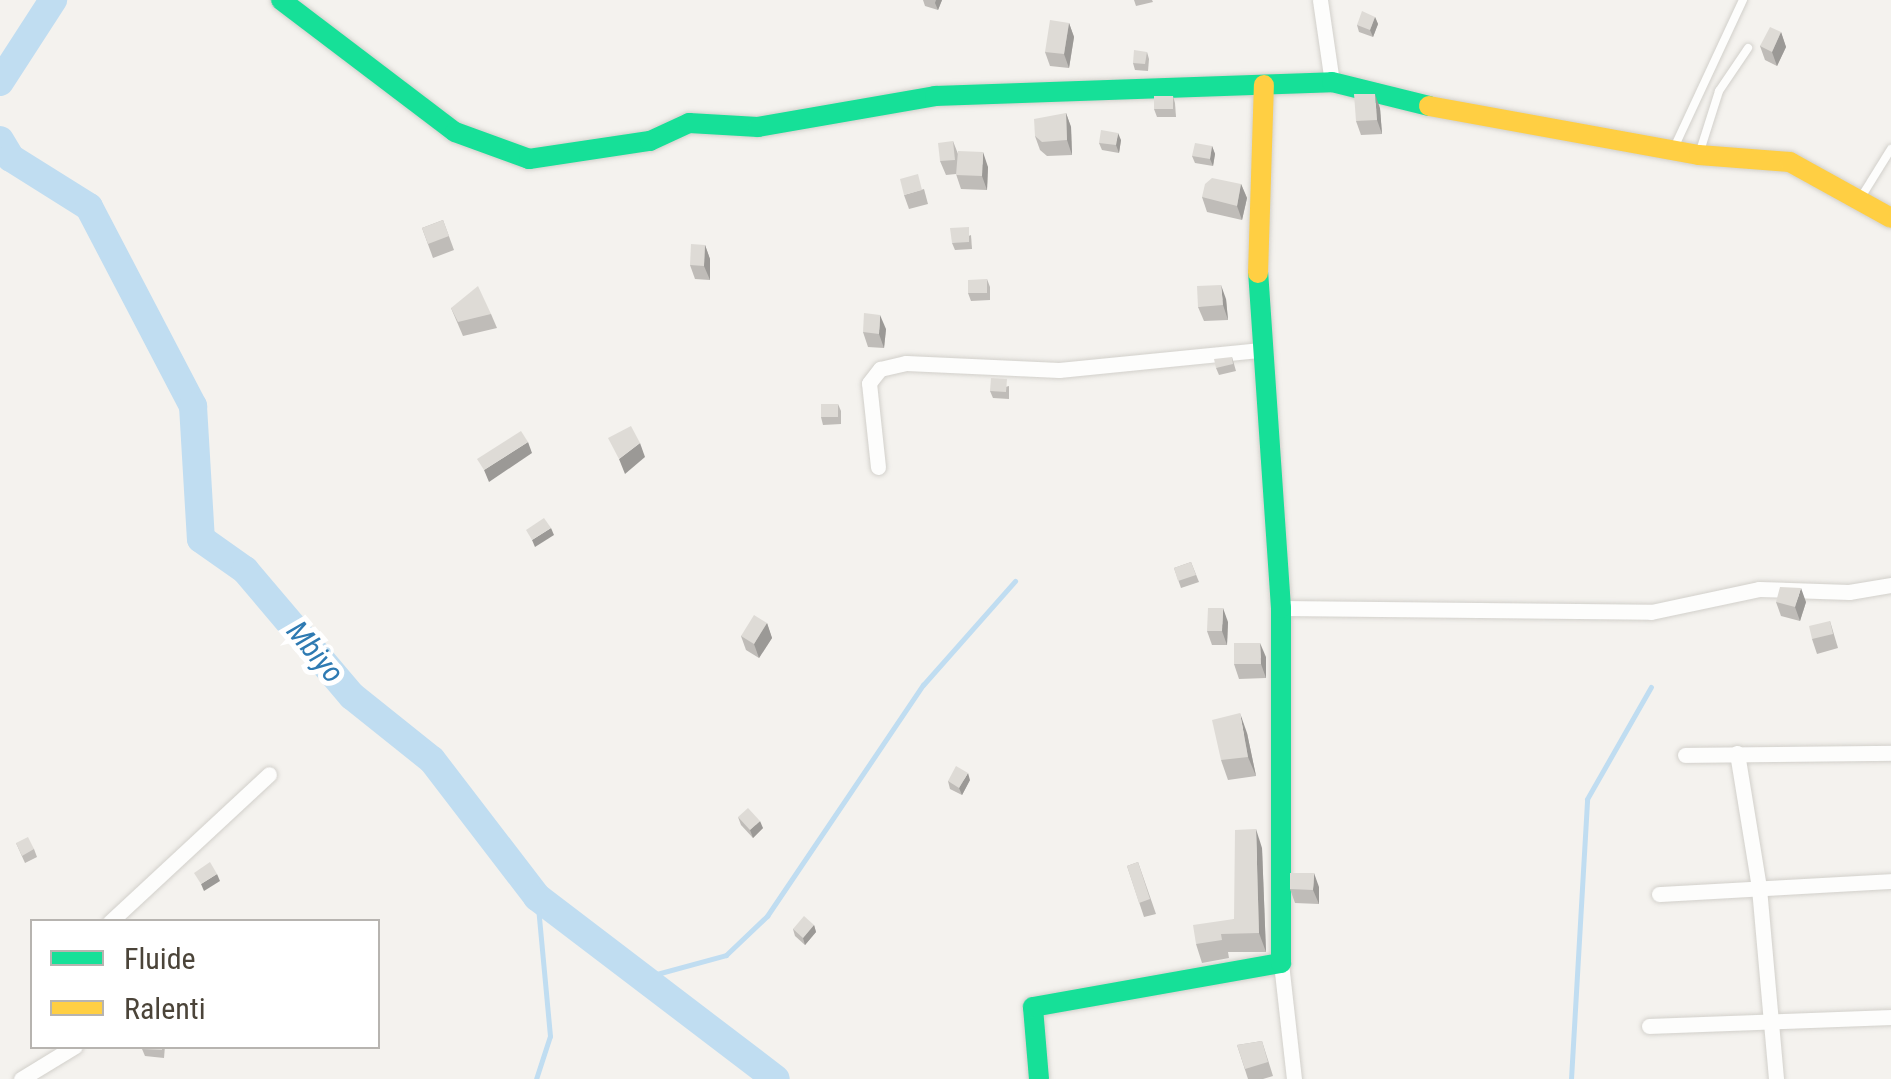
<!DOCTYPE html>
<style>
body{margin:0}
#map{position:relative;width:1891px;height:1079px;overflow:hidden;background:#f4f2ee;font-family:"Roboto Condensed",sans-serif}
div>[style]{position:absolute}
.stream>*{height:5px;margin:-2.5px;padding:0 2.5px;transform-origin:2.5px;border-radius:2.5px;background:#c0ddf1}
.river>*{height:28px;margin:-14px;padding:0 14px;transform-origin:14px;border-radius:14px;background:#c0ddf1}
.roads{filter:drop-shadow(0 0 2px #d2d0cb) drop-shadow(0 0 2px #d2d0cb)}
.lane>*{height:8px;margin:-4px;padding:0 4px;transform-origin:4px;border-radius:4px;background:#fdfdfc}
.street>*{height:15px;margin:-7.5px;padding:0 7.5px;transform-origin:7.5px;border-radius:7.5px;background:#fdfdfc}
.fast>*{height:20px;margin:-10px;padding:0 10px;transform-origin:10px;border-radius:10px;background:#16e098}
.slow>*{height:20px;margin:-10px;padding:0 10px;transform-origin:10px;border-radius:10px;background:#ffcf43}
.wall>*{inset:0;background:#bfbcb8}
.shaded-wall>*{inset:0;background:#9b9996}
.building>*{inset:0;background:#dedbd6}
span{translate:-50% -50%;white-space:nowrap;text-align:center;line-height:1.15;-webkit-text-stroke:10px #fff;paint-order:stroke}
.water-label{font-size:30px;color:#2e7ab2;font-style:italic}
.legend{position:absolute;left:30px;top:919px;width:350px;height:130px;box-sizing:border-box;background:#fff;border:2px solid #b7b4b0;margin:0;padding:12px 18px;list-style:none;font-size:30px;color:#4b4439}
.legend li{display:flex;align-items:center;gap:20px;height:50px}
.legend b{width:50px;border:2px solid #b7b4b0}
</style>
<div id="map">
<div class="stream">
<div style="left:642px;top:978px;width:87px;rotate:-15.3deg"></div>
<div style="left:726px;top:955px;width:57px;rotate:-43.6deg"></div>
<div style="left:767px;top:916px;width:279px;rotate:-56deg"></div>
<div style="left:923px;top:685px;width:139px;rotate:-48.5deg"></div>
<div style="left:536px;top:1079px;width:45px;rotate:-72deg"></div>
<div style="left:550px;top:1036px;width:140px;rotate:-95.3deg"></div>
<div style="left:1571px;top:1079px;width:280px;rotate:-86.7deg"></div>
<div style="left:1587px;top:799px;width:129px;rotate:-60.3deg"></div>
</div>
<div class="river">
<div style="left:0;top:82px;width:98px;rotate:-57.1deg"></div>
<div style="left:0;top:140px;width:21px;rotate:59deg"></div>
<div style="left:11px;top:158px;width:92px;rotate:32.1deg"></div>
<div style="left:89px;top:207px;width:225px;rotate:62.4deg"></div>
<div style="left:193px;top:406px;width:133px;rotate:86.6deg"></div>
<div style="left:201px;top:539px;width:54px;rotate:35.2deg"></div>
<div style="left:245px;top:570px;width:165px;rotate:49.7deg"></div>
<div style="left:352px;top:696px;width:102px;rotate:38.7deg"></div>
<div style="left:432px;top:760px;width:173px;rotate:52.5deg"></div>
<div style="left:537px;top:897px;width:300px;rotate:37.3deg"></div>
</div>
<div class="roads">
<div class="lane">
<div style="left:1673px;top:150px;width:166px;rotate:-65deg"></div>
<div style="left:1700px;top:151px;width:63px;rotate:-72.4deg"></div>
<div style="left:1719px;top:91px;width:52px;rotate:-56deg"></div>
<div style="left:1860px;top:199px;width:59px;rotate:-58.2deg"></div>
</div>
<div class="street">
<div style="left:1320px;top:0;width:83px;rotate:81.7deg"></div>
<div style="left:878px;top:467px;width:84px;rotate:-96.1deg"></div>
<div style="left:869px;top:383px;width:18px;rotate:-52deg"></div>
<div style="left:880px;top:369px;width:27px;rotate:-13deg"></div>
<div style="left:906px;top:363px;width:153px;rotate:2.6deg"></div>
<div style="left:1059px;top:370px;width:203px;rotate:-5.7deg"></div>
<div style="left:1281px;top:608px;width:370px;rotate:0.6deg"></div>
<div style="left:1651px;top:612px;width:110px;rotate:-12deg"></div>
<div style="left:1759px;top:589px;width:90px;rotate:1.9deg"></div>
<div style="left:1849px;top:592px;width:43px;rotate:-9.5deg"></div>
<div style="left:1737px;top:753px;width:137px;rotate:80.7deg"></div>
<div style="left:1759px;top:888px;width:192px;rotate:84.9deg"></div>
<div style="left:1685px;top:755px;width:206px;rotate:-0.6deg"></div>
<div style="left:1659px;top:894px;width:232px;rotate:-3.2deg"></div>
<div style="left:110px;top:922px;width:217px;rotate:-42.9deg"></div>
<div style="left:1281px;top:963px;width:117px;rotate:83.6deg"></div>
<div style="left:1649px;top:1026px;width:242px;rotate:-2.1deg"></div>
<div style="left:21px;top:1079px;width:63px;rotate:-31.4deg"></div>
</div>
<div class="fast">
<div style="left:281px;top:0;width:218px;rotate:37.2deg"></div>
<div style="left:455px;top:132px;width:79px;rotate:20deg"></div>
<div style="left:529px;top:159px;width:122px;rotate:-8.5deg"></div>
<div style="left:650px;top:141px;width:43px;rotate:-24.8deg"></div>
<div style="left:689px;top:123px;width:69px;rotate:3.3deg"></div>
<div style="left:758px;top:127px;width:180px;rotate:-9.9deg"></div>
<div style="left:935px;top:96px;width:397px;rotate:-2deg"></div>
<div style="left:1332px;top:82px;width:100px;rotate:13.9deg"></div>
<div style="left:1039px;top:1079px;width:72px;rotate:-94.8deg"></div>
<div style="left:1033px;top:1007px;width:252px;rotate:-10.1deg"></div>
<div style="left:1281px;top:963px;width:355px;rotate:-90deg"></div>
<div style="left:1281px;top:608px;width:336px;rotate:-93.9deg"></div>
</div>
<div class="slow">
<div style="left:1429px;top:106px;width:274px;rotate:10.3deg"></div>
<div style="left:1699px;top:155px;width:91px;rotate:4.4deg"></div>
<div style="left:1790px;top:162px;width:115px;rotate:29deg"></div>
<div style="left:1258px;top:273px;width:188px;rotate:-88.2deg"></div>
</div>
</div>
<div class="wall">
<div style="clip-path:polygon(923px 0,942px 0,938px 10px,925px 6px)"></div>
<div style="clip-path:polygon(1134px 0,1152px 0,1153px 2px,1136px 6px)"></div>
<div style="clip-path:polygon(1375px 17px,1378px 24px,1373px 37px,1359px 32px,1357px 25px)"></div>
<div style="clip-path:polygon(1069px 23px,1074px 37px,1069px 68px,1050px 66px,1045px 52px)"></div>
<div style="clip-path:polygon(1781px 32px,1786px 47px,1777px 66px,1765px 60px,1760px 46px)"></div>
<div style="clip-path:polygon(1147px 52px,1149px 59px,1148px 71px,1135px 70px,1133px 63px)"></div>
<div style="clip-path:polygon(1173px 96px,1175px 103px,1176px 117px,1157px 117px,1154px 109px)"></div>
<div style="clip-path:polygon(1380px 108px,1382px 134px,1361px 135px,1356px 121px)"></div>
<div style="clip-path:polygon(1066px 113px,1071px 127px,1072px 155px,1047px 156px,1040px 150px,1035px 136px)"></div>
<div style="clip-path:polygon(1121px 140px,1119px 153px,1102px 150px,1099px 143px)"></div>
<div style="clip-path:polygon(953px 141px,958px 154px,988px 167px,987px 190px,961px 189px,956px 174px,946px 175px,940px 161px)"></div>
<div style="clip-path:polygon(1212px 146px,1215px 154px,1213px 166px,1195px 163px,1192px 156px)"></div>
<div style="clip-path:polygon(1241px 184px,1247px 198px,1242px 220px,1207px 212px,1202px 197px)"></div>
<div style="clip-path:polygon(924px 189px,928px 204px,909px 209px,904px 195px)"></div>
<div style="clip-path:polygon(443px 220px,454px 250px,433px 258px,422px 228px)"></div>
<div style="clip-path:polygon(971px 235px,972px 249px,955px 250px,952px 243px)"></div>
<div style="clip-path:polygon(705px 245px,710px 259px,710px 280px,695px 279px,690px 265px)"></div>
<div style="clip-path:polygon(987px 279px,990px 287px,990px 300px,971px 301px,968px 293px)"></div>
<div style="clip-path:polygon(1226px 299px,1228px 320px,1204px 321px,1198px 307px)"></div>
<div style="clip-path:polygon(451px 308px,491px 314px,497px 328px,463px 336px)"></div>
<div style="clip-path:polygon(886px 329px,884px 348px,868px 347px,863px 332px)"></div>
<div style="clip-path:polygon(1232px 357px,1236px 371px,1219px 375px,1216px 368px)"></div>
<div style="clip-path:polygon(1009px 386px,1009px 399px,993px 398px,990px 391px)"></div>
<div style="clip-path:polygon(838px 404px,841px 411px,841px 424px,823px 425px,821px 417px)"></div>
<div style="clip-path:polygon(1191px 562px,1199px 582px,1181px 588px,1174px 568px)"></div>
<div style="clip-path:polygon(1776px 602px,1806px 602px,1800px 621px,1781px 616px)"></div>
<div style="clip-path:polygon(1830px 621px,1838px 648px,1817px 654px,1812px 639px)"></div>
<div style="clip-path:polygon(1228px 622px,1227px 645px,1212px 645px,1207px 631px)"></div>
<div style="clip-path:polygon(767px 623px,772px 638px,759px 658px,746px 650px,741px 636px)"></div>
<div style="clip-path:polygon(1266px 657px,1266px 678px,1239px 679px,1234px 664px)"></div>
<div style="clip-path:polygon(1247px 733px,1256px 776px,1228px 780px,1221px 760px)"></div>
<div style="clip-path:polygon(970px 780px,962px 795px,950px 789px,948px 781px)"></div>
<div style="clip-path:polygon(738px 817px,763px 828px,753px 838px,741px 825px)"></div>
<div style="clip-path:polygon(16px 843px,34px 849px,37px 857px,25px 863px)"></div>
<div style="clip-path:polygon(1262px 848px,1266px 952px,1228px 952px,1229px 958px,1202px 963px,1196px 944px,1234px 919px)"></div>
<div style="clip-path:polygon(1138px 862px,1156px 914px,1144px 917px,1127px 866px)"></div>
<div style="clip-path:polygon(1319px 887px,1319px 904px,1295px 903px,1290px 889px)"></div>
<div style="clip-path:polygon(814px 925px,816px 932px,805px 945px,795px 936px,793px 929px)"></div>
<div style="clip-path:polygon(1262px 1041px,1273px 1076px,1263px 1079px,1248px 1079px,1237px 1045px)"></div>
<div style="clip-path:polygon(165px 1046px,164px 1058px,145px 1056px,142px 1049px)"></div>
</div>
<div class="shaded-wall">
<div style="clip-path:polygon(936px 0,942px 0,938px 10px,935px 3px)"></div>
<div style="clip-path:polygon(1375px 17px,1378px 24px,1373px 37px,1370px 30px)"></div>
<div style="clip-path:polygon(1069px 23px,1074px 37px,1069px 68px,1064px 54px)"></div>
<div style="clip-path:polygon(1781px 32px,1786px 47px,1777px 66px,1772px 52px)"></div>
<div style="clip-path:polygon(1375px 94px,1380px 108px,1382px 134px,1377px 120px)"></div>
<div style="clip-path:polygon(1066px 113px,1071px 127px,1072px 155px,1067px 140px)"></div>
<div style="clip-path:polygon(1118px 133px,1121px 140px,1119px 153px,1116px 145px)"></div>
<div style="clip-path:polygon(1212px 146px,1215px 154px,1213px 166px,1210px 159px)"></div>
<div style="clip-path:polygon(983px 152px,988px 167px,987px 190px,982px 176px)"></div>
<div style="clip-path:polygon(1241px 184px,1247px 198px,1242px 220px,1237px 206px)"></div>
<div style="clip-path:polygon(705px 245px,710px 259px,710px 280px,704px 266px)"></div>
<div style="clip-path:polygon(1221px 285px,1226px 299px,1228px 320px,1223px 305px)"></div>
<div style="clip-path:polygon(880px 315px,886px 329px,884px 348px,879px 334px)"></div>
<div style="clip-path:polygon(528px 442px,532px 453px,489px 482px,484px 470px)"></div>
<div style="clip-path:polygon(640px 443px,645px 457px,625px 474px,619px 459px)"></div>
<div style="clip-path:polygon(551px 528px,554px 535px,535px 547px,532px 540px)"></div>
<div style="clip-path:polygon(1801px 588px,1806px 602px,1800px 621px,1795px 607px)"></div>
<div style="clip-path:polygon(1223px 608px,1228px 622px,1227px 645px,1222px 631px)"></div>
<div style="clip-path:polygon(767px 623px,772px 638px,759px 658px,754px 644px)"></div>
<div style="clip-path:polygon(1260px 643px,1266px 657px,1266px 678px,1261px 664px)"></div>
<div style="clip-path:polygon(1240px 713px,1247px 733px,1256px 776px,1248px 757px)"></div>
<div style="clip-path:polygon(968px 773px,970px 780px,962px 795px,959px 788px)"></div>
<div style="clip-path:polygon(760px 821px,763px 828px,753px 838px,750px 830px)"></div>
<div style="clip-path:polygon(1256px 829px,1262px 848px,1266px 952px,1259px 933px)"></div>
<div style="clip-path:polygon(1314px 873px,1319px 887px,1319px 904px,1313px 890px)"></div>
<div style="clip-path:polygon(217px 874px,220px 881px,204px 891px,201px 884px)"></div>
<div style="clip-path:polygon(814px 925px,816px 932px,805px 945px,803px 938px)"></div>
</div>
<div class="building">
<div style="clip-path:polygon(1362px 11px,1375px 17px,1370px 30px,1357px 25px)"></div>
<div style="clip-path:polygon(1050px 20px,1069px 23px,1064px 54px,1045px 52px)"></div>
<div style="clip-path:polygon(1770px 27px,1781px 32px,1772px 52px,1760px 46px)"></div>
<div style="clip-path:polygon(1134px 50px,1147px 52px,1145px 64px,1133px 63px)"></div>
<div style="clip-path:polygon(1354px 94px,1375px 94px,1377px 120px,1356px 121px)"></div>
<div style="clip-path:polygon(1154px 96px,1173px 96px,1173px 109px,1154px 109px)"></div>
<div style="clip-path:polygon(1066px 113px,1067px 140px,1042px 142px,1035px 136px,1034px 119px)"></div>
<div style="clip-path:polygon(1101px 130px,1118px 133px,1116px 145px,1099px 143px)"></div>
<div style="clip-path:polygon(953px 141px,955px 160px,940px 161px,938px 143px)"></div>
<div style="clip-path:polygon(1195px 143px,1212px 146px,1210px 159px,1192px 156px)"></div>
<div style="clip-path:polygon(958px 151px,983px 152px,982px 176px,956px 175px)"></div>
<div style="clip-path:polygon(918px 174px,922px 190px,904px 195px,900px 179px)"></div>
<div style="clip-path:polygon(1212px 178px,1241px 184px,1237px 206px,1202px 197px,1205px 184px)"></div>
<div style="clip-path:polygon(443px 220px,449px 236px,428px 244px,422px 228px)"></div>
<div style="clip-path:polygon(969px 227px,969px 242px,952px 243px,950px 228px)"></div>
<div style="clip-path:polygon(691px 244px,705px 245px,704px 266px,690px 265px)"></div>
<div style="clip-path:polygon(987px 279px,987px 293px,968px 293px,968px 280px)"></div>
<div style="clip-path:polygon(1221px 285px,1223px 305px,1198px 307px,1197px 286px)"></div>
<div style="clip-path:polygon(478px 286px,491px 314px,458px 322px,451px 308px)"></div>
<div style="clip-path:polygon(864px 313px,880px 315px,879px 334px,863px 332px)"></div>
<div style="clip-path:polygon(1232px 357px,1233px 364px,1216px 368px,1214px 359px)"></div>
<div style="clip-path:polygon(991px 378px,1007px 379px,1006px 392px,990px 391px)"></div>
<div style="clip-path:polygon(821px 404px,838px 404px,838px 417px,821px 417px)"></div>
<div style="clip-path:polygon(631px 426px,640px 443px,619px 459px,608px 438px)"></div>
<div style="clip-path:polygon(521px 431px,528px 442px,484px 470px,477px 459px)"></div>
<div style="clip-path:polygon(544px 518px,551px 528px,532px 540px,526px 530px)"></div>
<div style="clip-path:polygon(1191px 562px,1196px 575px,1178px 581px,1174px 568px)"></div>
<div style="clip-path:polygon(1780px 587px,1801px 588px,1795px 607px,1776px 602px)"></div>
<div style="clip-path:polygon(1208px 608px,1223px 608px,1222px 631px,1207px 631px)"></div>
<div style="clip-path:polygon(754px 615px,767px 623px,754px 644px,741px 636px)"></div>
<div style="clip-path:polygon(1830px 621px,1833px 634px,1812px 639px,1809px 626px)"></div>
<div style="clip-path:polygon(1234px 643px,1260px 643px,1261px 664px,1234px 664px)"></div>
<div style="clip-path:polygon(1240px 713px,1248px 757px,1221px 760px,1212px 720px)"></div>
<div style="clip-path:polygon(956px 766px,968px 773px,959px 788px,948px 781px)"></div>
<div style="clip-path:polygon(748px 808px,760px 821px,750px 830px,738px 817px)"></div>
<div style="clip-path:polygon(1256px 829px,1259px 933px,1221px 934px,1222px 940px,1196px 944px,1193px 925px,1234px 919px,1235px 830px)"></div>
<div style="clip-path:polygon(28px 837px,34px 849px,22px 856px,16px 843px)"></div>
<div style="clip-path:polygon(210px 862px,217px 874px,201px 884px,194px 873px)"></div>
<div style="clip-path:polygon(1138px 862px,1150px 899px,1139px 903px,1127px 866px)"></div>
<div style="clip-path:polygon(1290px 873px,1314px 873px,1313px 890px,1290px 889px)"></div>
<div style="clip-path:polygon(804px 916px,814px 925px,803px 938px,793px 929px)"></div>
<div style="clip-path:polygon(1262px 1041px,1268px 1062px,1245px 1069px,1237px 1045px)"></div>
<div style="clip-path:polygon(142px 1046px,162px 1046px,162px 1050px,142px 1049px)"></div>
</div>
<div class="water-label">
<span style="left:315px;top:652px;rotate:50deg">Mbiyo</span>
</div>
<ul class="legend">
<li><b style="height:12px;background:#16e098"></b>Fluide</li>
<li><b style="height:12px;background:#ffcf43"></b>Ralenti</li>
</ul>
</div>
